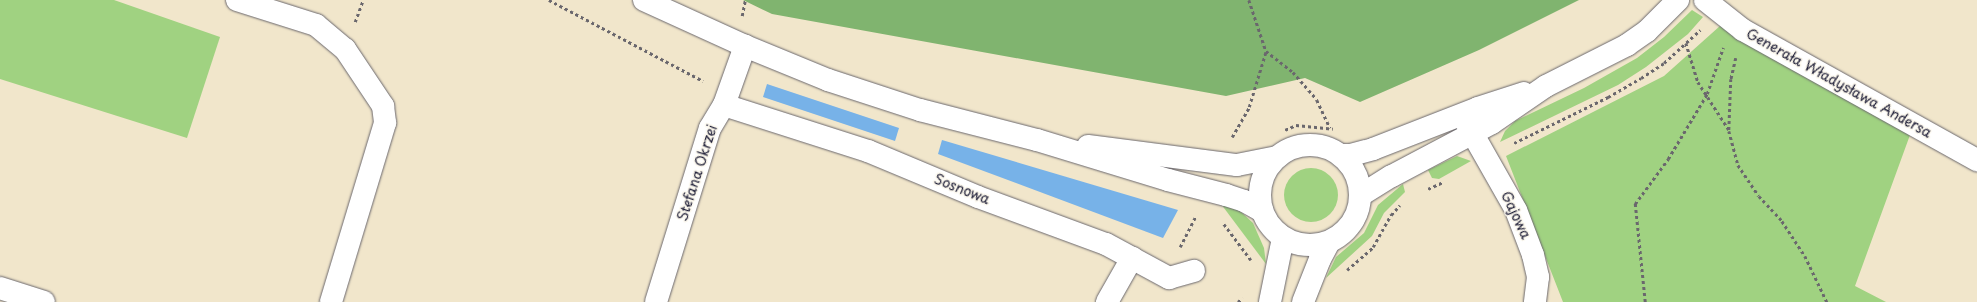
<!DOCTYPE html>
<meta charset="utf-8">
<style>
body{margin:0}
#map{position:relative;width:1977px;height:302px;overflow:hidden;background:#f1e6cb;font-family:"Playpen Sans",sans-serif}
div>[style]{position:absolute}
.green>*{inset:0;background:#a0d281}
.round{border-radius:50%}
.forest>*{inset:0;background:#80b46f}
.water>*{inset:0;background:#77b2e8}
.path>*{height:2.5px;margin-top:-1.25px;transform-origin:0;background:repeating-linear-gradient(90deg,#6a676d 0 3px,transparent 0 6px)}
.roads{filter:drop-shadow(0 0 1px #6a676d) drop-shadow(0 0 1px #6a676d)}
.minor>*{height:22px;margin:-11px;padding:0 11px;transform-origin:11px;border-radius:11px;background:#fff}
.minor>.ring{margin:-11px;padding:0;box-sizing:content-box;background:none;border:22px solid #fff;border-radius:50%}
span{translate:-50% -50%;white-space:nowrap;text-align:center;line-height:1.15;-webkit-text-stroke:3px #fbf7ec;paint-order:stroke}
.street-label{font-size:14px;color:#22223b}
</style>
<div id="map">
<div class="green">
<div style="clip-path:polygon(0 0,114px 0,220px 37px,187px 138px,0 79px)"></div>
<div style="clip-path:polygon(1692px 10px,1703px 17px,1688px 34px,1646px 67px,1618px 85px,1500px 142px,1505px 131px,1515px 121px,1584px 88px,1637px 58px,1664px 37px)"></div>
<div style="clip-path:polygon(1730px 17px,1910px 135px,1855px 286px,1886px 302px,1563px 302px,1506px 156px,1664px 76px)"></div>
<div style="clip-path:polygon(1457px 156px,1471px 161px,1439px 179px,1432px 178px,1428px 170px)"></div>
<div class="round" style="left:1284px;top:168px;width:54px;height:54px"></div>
<div style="clip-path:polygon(1403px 184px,1405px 192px,1384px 213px,1372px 236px,1326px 278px,1336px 257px,1364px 233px,1378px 205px)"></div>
<div style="clip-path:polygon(1221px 204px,1240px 211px,1253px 223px,1264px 248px,1266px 264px)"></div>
</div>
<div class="forest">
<div style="clip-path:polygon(743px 0,1579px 0,1479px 50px,1360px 102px,1305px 78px,1226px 96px,772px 14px)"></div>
</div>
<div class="water">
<div style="clip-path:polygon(767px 84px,899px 128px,895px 141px,763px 97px)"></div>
<div style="clip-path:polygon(942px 140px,1178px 210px,1163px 238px,938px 154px)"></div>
</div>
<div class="path">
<div style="left:549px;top:0;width:174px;rotate:27.7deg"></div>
<div style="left:1249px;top:0;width:54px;rotate:71.6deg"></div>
<div style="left:1266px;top:51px;width:34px;rotate:38deg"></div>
<div style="left:1293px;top:72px;width:37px;rotate:49deg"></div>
<div style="left:1317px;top:100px;width:31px;rotate:65deg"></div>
<div style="left:742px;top:16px;width:16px;rotate:-79deg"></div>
<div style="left:355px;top:22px;width:23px;rotate:-70deg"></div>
<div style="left:1686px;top:43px;width:41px;rotate:72.9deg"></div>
<div style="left:1698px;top:82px;width:57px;rotate:57.1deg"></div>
<div style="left:1736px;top:58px;width:22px;rotate:103deg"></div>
<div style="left:1731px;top:79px;width:52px;rotate:92.2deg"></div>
<div style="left:1729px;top:131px;width:35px;rotate:75deg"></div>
<div style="left:1738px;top:165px;width:37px;rotate:56deg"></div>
<div style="left:1759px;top:196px;width:34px;rotate:47deg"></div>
<div style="left:1782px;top:221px;width:42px;rotate:56.7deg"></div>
<div style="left:1805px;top:256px;width:51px;rotate:64.4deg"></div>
<div style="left:1285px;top:130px;width:12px;rotate:-24deg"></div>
<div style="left:1296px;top:125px;width:37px;rotate:6deg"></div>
<div style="left:1232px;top:137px;width:34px;rotate:-60deg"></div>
<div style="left:1249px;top:107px;width:59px;rotate:-73.1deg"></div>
<div style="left:1514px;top:143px;width:105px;rotate:-26.1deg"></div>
<div style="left:1608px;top:97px;width:38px;rotate:-30deg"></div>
<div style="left:1641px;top:78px;width:27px;rotate:-33deg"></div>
<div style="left:1664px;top:63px;width:49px;rotate:-42.5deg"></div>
<div style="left:1428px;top:189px;width:17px;rotate:-25deg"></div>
<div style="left:1224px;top:224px;width:45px;rotate:53.1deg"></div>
<div style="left:1180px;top:247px;width:35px;rotate:-63deg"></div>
<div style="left:1347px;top:270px;width:35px;rotate:-41deg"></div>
<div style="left:1373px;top:247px;width:37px;rotate:-61deg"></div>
<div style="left:1391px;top:215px;width:13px;rotate:-48deg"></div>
<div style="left:1238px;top:302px;width:6px;rotate:-45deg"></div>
<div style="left:1645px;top:302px;width:99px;rotate:-95.8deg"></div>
<div style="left:1635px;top:204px;width:56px;rotate:-53.7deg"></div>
<div style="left:1668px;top:159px;width:76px;rotate:-59deg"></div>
<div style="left:1707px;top:94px;width:49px;rotate:-70.8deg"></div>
</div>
<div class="roads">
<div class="minor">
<div style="left:237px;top:0;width:83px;rotate:17.6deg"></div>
<div style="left:316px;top:25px;width:38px;rotate:40deg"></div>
<div style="left:345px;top:49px;width:69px;rotate:56.3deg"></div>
<div style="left:383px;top:106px;width:17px;rotate:83deg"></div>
<div style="left:385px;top:123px;width:187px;rotate:106.8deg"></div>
<div style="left:644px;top:0;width:111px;rotate:24.5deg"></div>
<div style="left:745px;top:46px;width:90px;rotate:22.3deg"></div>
<div style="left:828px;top:80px;width:97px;rotate:18.1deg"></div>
<div style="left:920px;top:110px;width:121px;rotate:14.4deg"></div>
<div style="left:1037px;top:140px;width:137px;rotate:17deg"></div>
<div style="left:1168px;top:180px;width:60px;rotate:14.5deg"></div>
<div style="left:1226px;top:195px;width:19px;rotate:18deg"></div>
<div style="left:1244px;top:201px;width:21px;rotate:29deg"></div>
<div style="left:1705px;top:0;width:48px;rotate:38.3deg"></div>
<div style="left:1743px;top:30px;width:268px;rotate:29.1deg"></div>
<div style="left:724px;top:105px;width:151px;rotate:17.7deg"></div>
<div style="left:868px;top:151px;width:119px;rotate:22.7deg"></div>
<div style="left:978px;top:197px;width:136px;rotate:20.2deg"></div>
<div style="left:1106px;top:244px;width:72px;rotate:28.4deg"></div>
<div style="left:1169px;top:278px;width:26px;rotate:-16deg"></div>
<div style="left:1466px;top:122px;width:101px;rotate:60.4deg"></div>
<div style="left:1516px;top:210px;width:48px;rotate:69.3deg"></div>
<div style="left:1533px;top:255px;width:23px;rotate:77deg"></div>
<div style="left:1538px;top:277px;width:25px;rotate:97deg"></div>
<div class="ring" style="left:1260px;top:145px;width:78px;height:78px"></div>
<div style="left:1088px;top:146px;width:150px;rotate:7.3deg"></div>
<div style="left:1237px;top:165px;width:41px;rotate:-11.3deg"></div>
<div style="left:1341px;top:155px;width:10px"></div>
<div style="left:1351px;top:155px;width:23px;rotate:-15deg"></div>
<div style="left:1373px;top:149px;width:113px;rotate:-21.3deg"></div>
<div style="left:1478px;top:108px;width:48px;rotate:-18.1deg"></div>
<div style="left:1361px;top:195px;width:36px;rotate:-32deg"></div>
<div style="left:1392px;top:176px;width:113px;rotate:-27.9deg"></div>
<div style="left:1492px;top:123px;width:65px;rotate:-34.4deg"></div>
<div style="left:1546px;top:86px;width:91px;rotate:-26.8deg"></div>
<div style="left:1627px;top:45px;width:24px;rotate:-35deg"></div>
<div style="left:1647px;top:31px;width:44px;rotate:-45deg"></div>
<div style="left:0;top:288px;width:46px;rotate:17.7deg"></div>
<div style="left:656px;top:302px;width:182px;rotate:-72.8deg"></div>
<div style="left:710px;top:128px;width:27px;rotate:-59deg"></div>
<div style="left:724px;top:105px;width:63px;rotate:-70.4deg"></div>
<div style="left:1107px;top:302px;width:51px;rotate:-60.4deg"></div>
<div style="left:1270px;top:302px;width:65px;rotate:-78.5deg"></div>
<div style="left:1303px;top:302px;width:46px;rotate:-68.4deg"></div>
<div style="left:1320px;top:259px;width:19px;rotate:-62deg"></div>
</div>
</div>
<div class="street-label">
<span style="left:1839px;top:83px;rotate:29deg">Generała Władysława Andersa</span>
<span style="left:697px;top:173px;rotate:-72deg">Stefana Okrzei</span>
<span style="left:962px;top:189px;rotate:22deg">Sosnowa</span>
<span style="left:1516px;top:215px;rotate:65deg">Gajowa</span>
</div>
</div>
